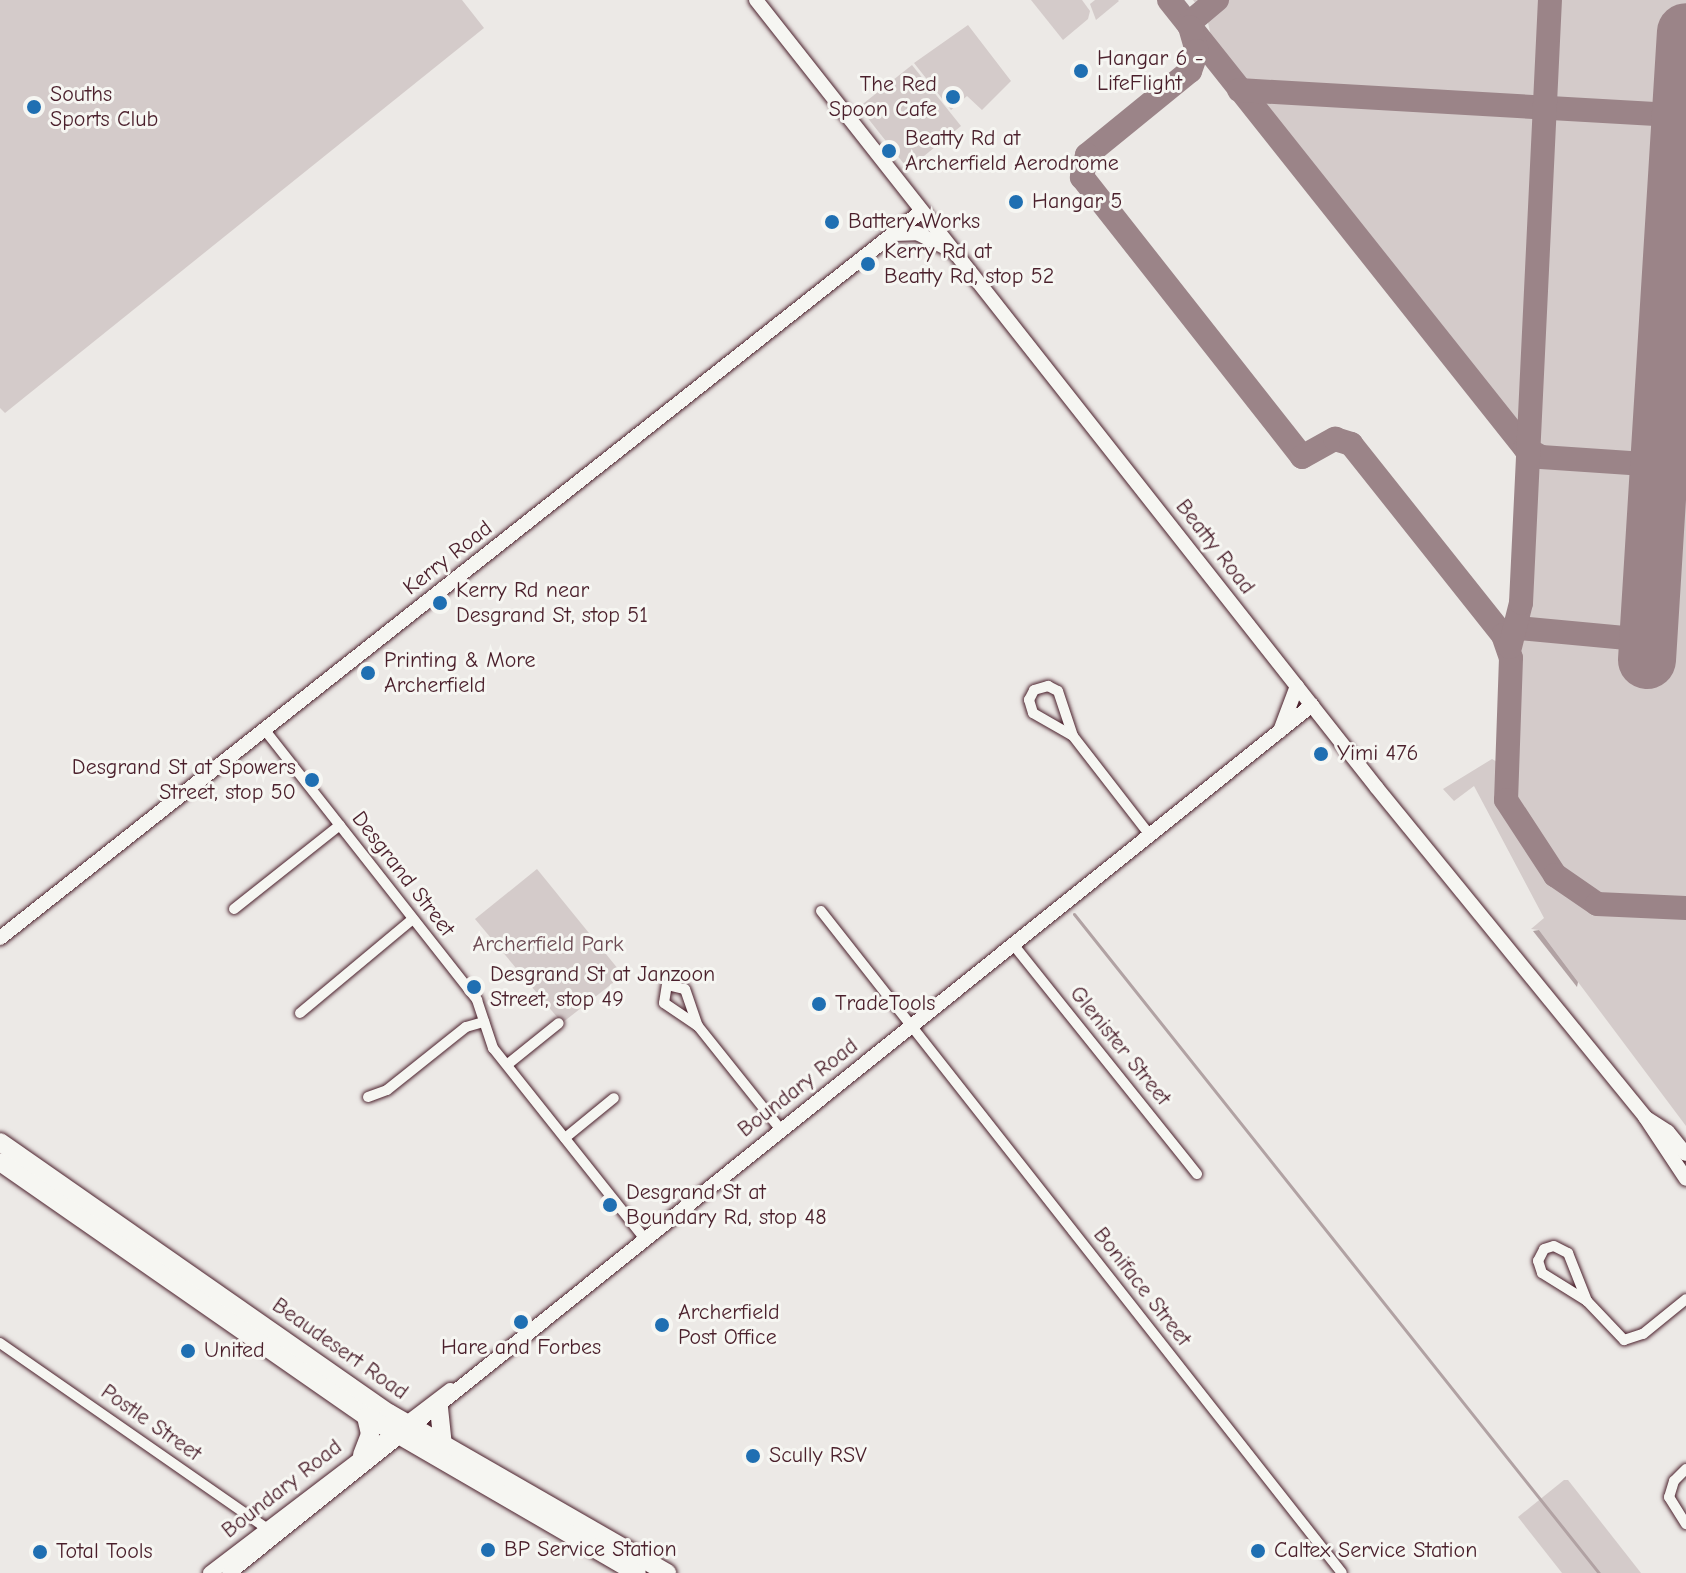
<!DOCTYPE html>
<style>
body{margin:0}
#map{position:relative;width:1686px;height:1573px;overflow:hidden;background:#ece9e6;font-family:"Comic Neue",sans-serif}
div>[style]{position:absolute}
.green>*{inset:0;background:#d4cbca}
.water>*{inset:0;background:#b1a2a3}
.stream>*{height:3px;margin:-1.5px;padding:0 1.5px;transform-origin:1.5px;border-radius:1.5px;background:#b1a2a3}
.taxiway>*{height:24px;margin:-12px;padding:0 12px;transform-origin:12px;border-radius:12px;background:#9b8488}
.runway>*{height:58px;margin:-29px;padding:0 29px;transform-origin:29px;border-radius:29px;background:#9b8488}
.roads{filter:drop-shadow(0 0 2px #4a1f2b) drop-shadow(0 0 2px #4a1f2b)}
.street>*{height:10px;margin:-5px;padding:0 5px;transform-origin:5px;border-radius:5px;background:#f6f6f2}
.secondary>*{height:14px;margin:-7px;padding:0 7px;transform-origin:7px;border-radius:7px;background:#f6f6f2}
.highway>*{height:18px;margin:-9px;padding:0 9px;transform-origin:9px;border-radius:9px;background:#f6f6f2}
.dots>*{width:22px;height:22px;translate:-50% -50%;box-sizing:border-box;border:4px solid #f6f6f2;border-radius:50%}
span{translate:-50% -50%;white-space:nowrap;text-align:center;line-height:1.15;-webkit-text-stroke:6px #f6f6f2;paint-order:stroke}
.poi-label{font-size:22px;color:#4a1f2b}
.left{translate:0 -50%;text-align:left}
.right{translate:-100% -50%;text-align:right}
.street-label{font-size:22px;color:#4a1f2b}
.park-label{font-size:22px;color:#6c4a53}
</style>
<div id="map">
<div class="green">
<div style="clip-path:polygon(0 0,462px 0,484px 28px,5px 413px,0 408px)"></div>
<div style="clip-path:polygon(1031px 0,1082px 0,1090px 11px,1088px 19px,1063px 40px)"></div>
<div style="clip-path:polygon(1095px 0,1118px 0,1119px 1px,1096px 20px,1090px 4px)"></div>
<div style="clip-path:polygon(1193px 0,1686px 0,1686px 1126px,1539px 930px,1531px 929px,1544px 918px,1474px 786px,1454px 801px,1443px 789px,1492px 759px,1499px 763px,1501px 785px,1510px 780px,1531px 449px,1212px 41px,1207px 18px)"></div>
<div style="clip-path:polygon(968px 25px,1011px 81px,982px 110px,967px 96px,951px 110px,914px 63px)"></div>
<div style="clip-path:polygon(912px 65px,961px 126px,908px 169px,859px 107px)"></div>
<div style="clip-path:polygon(537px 869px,623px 975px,562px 1023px,475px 919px)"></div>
<div style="clip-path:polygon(1564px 1480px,1568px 1480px,1641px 1573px,1562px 1573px,1518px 1517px)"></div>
</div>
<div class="water">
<div style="clip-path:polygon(1539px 930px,1578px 982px,1577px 987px,1533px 931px)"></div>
</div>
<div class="stream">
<div style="left:1074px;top:914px;width:843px;rotate:51.46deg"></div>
</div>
<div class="taxiway">
<div style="left:1169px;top:0;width:572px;rotate:51.53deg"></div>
<div style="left:1525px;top:448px;width:18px;rotate:29deg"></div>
<div style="left:1541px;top:457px;width:145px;rotate:3.9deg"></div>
<div style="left:1188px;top:24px;width:38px;rotate:-40deg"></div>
<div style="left:1190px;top:27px;width:25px;rotate:74deg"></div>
<div style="left:1197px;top:51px;width:21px;rotate:109deg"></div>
<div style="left:1190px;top:71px;width:133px;rotate:140.8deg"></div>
<div style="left:1087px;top:155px;width:23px;rotate:103deg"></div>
<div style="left:1082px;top:177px;width:356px;rotate:51.8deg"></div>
<div style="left:1302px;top:457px;width:38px;rotate:-29deg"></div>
<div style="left:1335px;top:439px;width:17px;rotate:17deg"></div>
<div style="left:1351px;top:444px;width:244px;rotate:51.5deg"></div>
<div style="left:1503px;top:635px;width:24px;rotate:71deg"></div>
<div style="left:1511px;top:658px;width:142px;rotate:92deg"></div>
<div style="left:1506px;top:800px;width:90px;rotate:56.8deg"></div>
<div style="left:1555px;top:875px;width:51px;rotate:34.6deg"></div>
<div style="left:1597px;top:904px;width:89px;rotate:2.6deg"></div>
<div style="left:1239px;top:90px;width:448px;rotate:3.3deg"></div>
<div style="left:1518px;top:628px;width:131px;rotate:5.3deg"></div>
<div style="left:1510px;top:647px;width:45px;rotate:-76deg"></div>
<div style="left:1521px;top:603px;width:604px;rotate:-87.25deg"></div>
</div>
<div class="runway">
<div style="left:1647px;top:660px;width:629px;rotate:-86.45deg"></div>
</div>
<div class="roads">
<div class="street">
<div style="left:264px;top:729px;width:345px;rotate:51.8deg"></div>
<div style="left:477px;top:1000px;width:51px;rotate:71.6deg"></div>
<div style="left:493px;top:1048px;width:243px;rotate:51.5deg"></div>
<div style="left:1073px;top:736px;width:46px;rotate:-150.1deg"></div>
<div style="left:1033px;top:713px;width:14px;rotate:-107deg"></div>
<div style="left:1029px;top:700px;width:11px;rotate:-63deg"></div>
<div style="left:1034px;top:690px;width:15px;rotate:-16deg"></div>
<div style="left:1048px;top:686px;width:11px;rotate:27deg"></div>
<div style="left:1058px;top:691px;width:47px;rotate:71.6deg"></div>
<div style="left:1073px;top:736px;width:124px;rotate:52.2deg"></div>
<div style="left:234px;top:909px;width:135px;rotate:-38.4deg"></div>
<div style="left:821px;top:911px;width:842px;rotate:51.8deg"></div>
<div style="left:1012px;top:943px;width:296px;rotate:51.3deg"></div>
<div style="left:300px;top:1013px;width:147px;rotate:-39.8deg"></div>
<div style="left:698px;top:1026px;width:41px;rotate:-145.9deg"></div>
<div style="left:664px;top:1003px;width:18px;rotate:-81deg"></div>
<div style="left:667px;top:985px;width:18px;rotate:13deg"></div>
<div style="left:685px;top:989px;width:39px;rotate:71deg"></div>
<div style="left:698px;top:1026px;width:133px;rotate:51.4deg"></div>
<div style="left:508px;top:1064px;width:65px;rotate:-38.8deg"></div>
<div style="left:368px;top:1097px;width:20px;rotate:-20deg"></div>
<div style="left:387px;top:1090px;width:101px;rotate:-38.6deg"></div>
<div style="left:466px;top:1027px;width:19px;rotate:-16deg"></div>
<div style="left:565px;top:1138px;width:63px;rotate:-39.2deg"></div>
<div style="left:1587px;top:1301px;width:53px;rotate:-148.1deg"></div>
<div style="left:1542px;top:1273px;width:13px;rotate:-108deg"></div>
<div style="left:1538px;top:1261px;width:13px;rotate:-63deg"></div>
<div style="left:1544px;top:1249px;width:10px;rotate:-17deg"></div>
<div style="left:1554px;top:1246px;width:16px;rotate:27deg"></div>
<div style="left:1568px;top:1253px;width:52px;rotate:68.4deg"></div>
<div style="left:1587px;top:1301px;width:54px;rotate:46.5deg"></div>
<div style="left:1624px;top:1340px;width:20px;rotate:-18deg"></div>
<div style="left:1643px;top:1334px;width:55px;rotate:-39.1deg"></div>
<div style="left:0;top:1343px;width:330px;rotate:34.8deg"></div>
<div style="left:1686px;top:1469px;width:17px;rotate:135deg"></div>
<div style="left:1674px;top:1481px;width:17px;rotate:107deg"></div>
<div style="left:1669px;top:1497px;width:32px;rotate:58deg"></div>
</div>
<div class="secondary">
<div style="left:756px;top:0;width:1003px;rotate:51.76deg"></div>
<div style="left:1377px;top:788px;width:424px;rotate:50.8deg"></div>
<div style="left:1645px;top:1117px;width:74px;rotate:56.5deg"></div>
<div style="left:893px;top:234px;width:24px;rotate:-2deg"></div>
<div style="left:917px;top:233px;width:35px;rotate:27deg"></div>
<div style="left:1280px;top:731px;width:48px;rotate:-69.3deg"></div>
<div style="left:0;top:938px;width:1174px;rotate:-38.26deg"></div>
<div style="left:1645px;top:1117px;width:27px;rotate:33deg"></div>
<div style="left:1668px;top:1132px;width:28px;rotate:51deg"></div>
<div style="left:210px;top:1573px;width:302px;rotate:-37.3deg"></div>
<div style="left:229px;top:1573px;width:1388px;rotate:-38.71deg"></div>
</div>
<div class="highway">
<div style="left:0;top:1142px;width:474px;rotate:34.9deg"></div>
<div style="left:389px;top:1413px;width:321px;rotate:29.9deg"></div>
<div style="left:0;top:1162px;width:446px;rotate:34.8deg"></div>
<div style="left:366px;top:1416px;width:313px;rotate:30.1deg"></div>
<div style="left:439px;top:1408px;width:37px;rotate:84deg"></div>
<div style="left:362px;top:1455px;width:22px;rotate:-69deg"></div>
<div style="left:370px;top:1434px;width:18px;rotate:-103deg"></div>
</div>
</div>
<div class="dots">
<div style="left:1081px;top:71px;background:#1f6fb2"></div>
<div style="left:953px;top:97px;background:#1f6fb2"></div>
<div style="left:34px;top:107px;background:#1f6fb2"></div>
<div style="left:889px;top:151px;background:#1f6fb2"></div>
<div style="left:1016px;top:202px;background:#1f6fb2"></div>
<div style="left:832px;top:222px;background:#1f6fb2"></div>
<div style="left:868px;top:264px;background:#1f6fb2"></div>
<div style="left:440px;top:603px;background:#1f6fb2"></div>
<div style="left:368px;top:673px;background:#1f6fb2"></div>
<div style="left:1321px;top:754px;background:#1f6fb2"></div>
<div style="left:312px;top:780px;background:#1f6fb2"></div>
<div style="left:474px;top:987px;background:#1f6fb2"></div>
<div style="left:819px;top:1004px;background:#1f6fb2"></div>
<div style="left:610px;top:1205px;background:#1f6fb2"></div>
<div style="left:521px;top:1322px;background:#1f6fb2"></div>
<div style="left:662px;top:1325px;background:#1f6fb2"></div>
<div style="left:188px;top:1351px;background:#1f6fb2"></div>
<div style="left:753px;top:1456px;background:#1f6fb2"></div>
<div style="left:488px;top:1550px;background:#1f6fb2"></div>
<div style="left:1258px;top:1551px;background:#1f6fb2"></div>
<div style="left:40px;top:1552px;background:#1f6fb2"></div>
</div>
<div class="poi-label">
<span class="left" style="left:1097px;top:71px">Hangar 6 -<br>LifeFlight</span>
<span class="right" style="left:937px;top:97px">The Red<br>Spoon Cafe</span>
<span class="left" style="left:50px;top:107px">Souths<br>Sports Club</span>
<span class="left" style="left:905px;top:151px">Beatty Rd at<br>Archerfield Aerodrome</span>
<span class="left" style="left:1032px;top:202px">Hangar 5</span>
<span class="left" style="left:848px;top:222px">Battery Works</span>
<span class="left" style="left:884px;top:264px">Kerry Rd at<br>Beatty Rd, stop 52</span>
<span class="left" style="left:456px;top:603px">Kerry Rd near<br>Desgrand St, stop 51</span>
<span class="left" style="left:384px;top:673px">Printing &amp; More<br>Archerfield</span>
<span class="left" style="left:1337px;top:754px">Yimi 476</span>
<span class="right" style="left:296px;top:780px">Desgrand St at Spowers<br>Street, stop 50</span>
<span class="left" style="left:490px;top:987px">Desgrand St at Janzoon<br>Street, stop 49</span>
<span class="left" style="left:835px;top:1004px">TradeTools</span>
<span class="left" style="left:626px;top:1205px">Desgrand St at<br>Boundary Rd, stop 48</span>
<span class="left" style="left:678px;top:1325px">Archerfield<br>Post Office</span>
<span style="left:521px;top:1348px">Hare and Forbes</span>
<span class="left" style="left:204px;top:1351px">United</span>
<span class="left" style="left:769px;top:1456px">Scully RSV</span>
<span class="left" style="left:504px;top:1550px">BP Service Station</span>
<span class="left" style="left:1274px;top:1551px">Caltex Service Station</span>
<span class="left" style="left:56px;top:1552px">Total Tools</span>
</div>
<div class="street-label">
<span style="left:1215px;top:547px;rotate:52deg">Beatty Road</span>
<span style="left:448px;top:558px;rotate:-38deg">Kerry Road</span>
<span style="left:403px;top:874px;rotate:52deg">Desgrand Street</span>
<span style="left:1120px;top:1046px;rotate:51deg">Glenister Street</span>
<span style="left:798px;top:1088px;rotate:-38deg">Boundary Road</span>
<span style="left:1142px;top:1287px;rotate:52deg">Boniface Street</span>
<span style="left:340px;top:1349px;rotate:35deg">Beaudesert Road</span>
<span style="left:151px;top:1423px;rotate:35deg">Postle Street</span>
<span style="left:282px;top:1489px;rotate:-38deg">Boundary Road</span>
</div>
<div class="park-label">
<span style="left:548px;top:945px">Archerfield Park</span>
</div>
</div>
